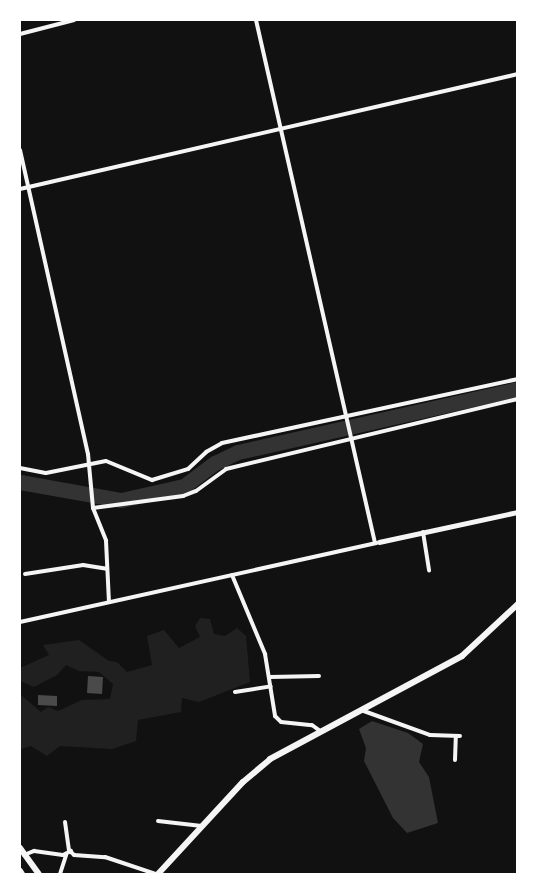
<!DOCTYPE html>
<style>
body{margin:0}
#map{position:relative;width:537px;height:894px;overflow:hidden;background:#111;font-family:Lora,serif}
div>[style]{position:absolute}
.green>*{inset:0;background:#202020}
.water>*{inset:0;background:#333}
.river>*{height:15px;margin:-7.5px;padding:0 7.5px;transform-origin:7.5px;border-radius:7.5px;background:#333}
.building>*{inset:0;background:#4a4a4a}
.minor>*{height:4px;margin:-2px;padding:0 2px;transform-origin:2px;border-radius:2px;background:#f5f5f5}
.tertiary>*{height:4.5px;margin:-2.25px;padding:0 2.25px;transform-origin:2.25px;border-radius:2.25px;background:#f5f5f5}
.primary>*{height:6px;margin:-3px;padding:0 3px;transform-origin:3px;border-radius:3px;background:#f5f5f5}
.trunk>*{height:6px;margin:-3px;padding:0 3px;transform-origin:3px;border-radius:3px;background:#f5f5f5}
span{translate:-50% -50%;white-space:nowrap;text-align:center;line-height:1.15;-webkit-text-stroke:6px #fff;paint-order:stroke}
.frame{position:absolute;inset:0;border:21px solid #fff;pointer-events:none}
</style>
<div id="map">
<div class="green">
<div style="clip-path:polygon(200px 618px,210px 619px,214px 634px,225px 636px,237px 628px,246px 636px,250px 682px,199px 702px,182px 698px,181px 712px,138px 720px,136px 741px,112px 749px,60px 746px,47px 756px,31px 746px,21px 749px,20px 694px,41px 712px,48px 707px,58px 711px,82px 700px,110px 699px,113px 684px,99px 672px,79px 671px,66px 665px,57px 675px,34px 687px,20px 681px,20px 668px,49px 655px,43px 645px,79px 640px,109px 661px,117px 662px,127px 672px,152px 665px,147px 636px,164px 630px,179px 648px,200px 637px,195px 626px)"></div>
</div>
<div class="water">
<div style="clip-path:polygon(372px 721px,408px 733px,423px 744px,419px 762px,429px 777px,438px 823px,407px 833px,393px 818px,364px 761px,366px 748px,359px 729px)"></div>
</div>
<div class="river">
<div style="left:20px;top:482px;width:103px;rotate:10.1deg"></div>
<div style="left:121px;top:500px;width:65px;rotate:-12.5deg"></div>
<div style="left:184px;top:486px;width:39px;rotate:-37deg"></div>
<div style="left:215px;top:463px;width:25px;rotate:-26deg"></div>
<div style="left:238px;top:452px;width:287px;rotate:-12.7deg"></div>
</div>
<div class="building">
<div style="clip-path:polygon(88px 676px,103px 677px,102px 694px,87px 693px)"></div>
<div style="clip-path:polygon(38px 695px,57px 696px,57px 706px,38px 705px)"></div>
</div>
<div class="minor">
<div style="left:256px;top:20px;width:536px;rotate:77.18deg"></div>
<div style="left:20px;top:34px;width:56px;rotate:-14.5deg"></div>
<div style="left:20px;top:150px;width:312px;rotate:77.4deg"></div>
<div style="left:88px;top:454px;width:54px;rotate:84.7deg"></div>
<div style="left:93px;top:508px;width:35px;rotate:68deg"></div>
<div style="left:106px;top:541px;width:61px;rotate:87.2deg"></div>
<div style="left:20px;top:189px;width:511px;rotate:-13deg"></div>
<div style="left:20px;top:468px;width:26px;rotate:11deg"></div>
<div style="left:46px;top:473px;width:61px;rotate:-11.3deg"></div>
<div style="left:106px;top:461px;width:50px;rotate:22.4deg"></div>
<div style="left:152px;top:480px;width:38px;rotate:-17deg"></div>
<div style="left:188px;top:469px;width:25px;rotate:-43deg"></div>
<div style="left:206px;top:452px;width:18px;rotate:-29deg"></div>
<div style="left:222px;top:443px;width:303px;rotate:-12.2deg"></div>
<div style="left:93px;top:508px;width:91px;rotate:-7.6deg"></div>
<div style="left:183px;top:496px;width:14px;rotate:-21deg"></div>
<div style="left:196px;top:491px;width:37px;rotate:-36deg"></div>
<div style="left:226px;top:469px;width:300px;rotate:-13.5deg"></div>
<div style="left:423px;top:532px;width:39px;rotate:81deg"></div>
<div style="left:25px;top:574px;width:59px;rotate:-8.8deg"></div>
<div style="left:83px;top:565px;width:24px;rotate:9deg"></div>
<div style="left:232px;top:575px;width:86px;rotate:67.3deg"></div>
<div style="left:265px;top:654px;width:63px;rotate:80.8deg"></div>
<div style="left:275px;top:716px;width:8px;rotate:45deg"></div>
<div style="left:281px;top:722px;width:31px;rotate:6deg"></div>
<div style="left:312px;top:725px;width:9px;rotate:36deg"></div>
<div style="left:20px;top:622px;width:365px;rotate:-12.5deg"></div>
<div style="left:270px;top:677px;width:49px;rotate:-1.2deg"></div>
<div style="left:235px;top:692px;width:36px;rotate:-9deg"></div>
<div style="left:361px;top:710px;width:73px;rotate:19.9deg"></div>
<div style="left:430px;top:735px;width:30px;rotate:2deg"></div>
<div style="left:455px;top:760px;width:24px;rotate:-88deg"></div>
<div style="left:158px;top:821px;width:44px;rotate:6.5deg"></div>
<div style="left:65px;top:822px;width:28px;rotate:82deg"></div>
<div style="left:69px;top:850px;width:7px;rotate:45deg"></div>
<div style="left:74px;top:855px;width:31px;rotate:4deg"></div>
<div style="left:105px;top:857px;width:54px;rotate:18.4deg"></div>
<div style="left:24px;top:855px;width:11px;rotate:-22deg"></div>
<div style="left:34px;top:851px;width:29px;rotate:8deg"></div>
<div style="left:63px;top:855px;width:9px;rotate:-27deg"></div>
<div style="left:60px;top:874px;width:20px;rotate:-72deg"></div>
</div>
<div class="tertiary">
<div style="left:379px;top:542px;width:142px;rotate:-12.2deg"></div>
</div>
<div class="primary">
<div style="left:158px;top:874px;width:125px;rotate:-47.3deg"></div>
<div style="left:243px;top:782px;width:35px;rotate:-40deg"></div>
<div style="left:270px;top:759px;width:218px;rotate:-28.2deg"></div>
<div style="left:462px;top:656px;width:76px;rotate:-42.9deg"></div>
</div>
<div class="trunk">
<div style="left:20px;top:848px;width:32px;rotate:54deg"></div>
<div style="left:20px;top:871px;width:4px;rotate:56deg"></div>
</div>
<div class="frame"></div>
</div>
